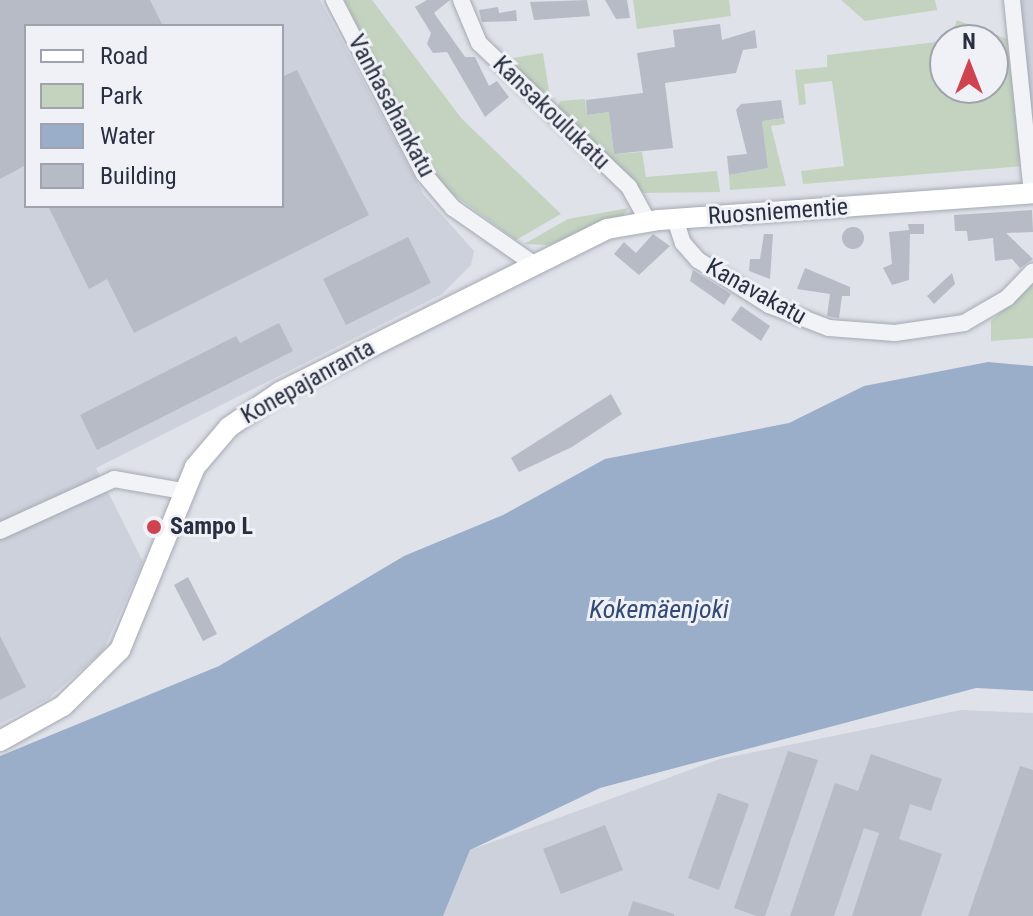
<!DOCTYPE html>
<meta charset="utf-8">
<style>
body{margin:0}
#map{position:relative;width:1033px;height:916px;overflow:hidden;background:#dfe2e9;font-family:"Roboto Condensed",sans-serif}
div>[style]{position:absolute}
.built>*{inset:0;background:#cdd1db}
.green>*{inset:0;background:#c4d3c0}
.water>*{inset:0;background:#9aaec9}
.building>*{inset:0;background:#b6bbc5}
.round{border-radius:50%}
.roads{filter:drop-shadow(0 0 2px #a4a9b3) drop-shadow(0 0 2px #a4a9b3)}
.minor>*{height:16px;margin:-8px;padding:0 8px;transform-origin:8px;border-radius:8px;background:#f2f3f7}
.major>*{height:20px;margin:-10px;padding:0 10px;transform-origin:10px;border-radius:10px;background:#fff}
.dots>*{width:22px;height:22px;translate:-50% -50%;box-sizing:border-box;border:4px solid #eff1f6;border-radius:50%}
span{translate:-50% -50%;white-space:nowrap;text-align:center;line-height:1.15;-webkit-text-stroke:6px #eff1f6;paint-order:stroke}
.street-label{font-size:24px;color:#282f40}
.poi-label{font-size:24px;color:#282f40;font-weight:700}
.left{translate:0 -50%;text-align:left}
.water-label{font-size:26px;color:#324b74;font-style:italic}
.legend{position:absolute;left:24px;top:24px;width:260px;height:184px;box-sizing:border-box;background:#eff1f6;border:2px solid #9fa3ad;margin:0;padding:10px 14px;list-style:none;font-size:24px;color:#282f40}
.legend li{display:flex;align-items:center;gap:16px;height:40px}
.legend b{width:40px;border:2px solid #9fa3ad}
.north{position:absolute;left:929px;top:24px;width:80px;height:80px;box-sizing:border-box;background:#eff1f6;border:2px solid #9fa3ad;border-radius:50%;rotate:0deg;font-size:22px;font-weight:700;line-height:32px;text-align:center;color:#282f40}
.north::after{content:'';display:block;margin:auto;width:28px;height:36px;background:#cf4350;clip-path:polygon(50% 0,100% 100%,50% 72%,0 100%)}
</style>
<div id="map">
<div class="built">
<div style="clip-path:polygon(evenodd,0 0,320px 0,424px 195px,474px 251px,471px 265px,442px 294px,96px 468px,143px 562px,103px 651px,48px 699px,0 724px,0 0,26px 26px,282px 26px,282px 206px,26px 206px,26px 26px)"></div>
<div style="clip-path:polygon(1018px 0,1033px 0,1033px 149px)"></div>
<div style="clip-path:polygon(961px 710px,1033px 713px,1033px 916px,443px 916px,470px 850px,720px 759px)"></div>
</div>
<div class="green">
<div style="clip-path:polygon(344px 0,372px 0,462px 119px,561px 214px,516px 240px,447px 190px,427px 164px)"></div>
<div style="clip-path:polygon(633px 0,729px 0,731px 16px,637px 29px)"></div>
<div style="clip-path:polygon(841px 0,935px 0,937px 10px,865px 21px)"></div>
<div style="clip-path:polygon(957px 20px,1007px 39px,1023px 166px,803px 184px,801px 171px,844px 166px,832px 81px,804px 84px,806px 104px,799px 105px,795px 70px,827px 67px,827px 55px,945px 41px,945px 88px,993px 88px,993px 40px,949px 40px)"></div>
<div style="clip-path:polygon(543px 53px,550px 98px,506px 59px)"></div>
<div style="clip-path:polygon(585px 99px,587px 115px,609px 112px,614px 154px,642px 152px,646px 177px,717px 171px,720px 192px,643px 193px,556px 112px,560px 101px)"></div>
<div style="clip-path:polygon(784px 118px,785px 124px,771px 126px,786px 186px,730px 190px,729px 175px,768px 168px,762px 121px)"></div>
<div style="clip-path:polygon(629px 208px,621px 218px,548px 245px,524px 244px,568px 219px)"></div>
<div style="clip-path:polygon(1033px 282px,1033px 338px,991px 341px,991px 321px)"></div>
</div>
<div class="water">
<div style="clip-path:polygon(988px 362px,1033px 366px,1033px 691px,976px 688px,600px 788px,470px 850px,443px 916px,0 916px,0 756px,219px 666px,404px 556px,503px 515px,605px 459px,789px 423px,864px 386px)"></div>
</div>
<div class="building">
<div style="clip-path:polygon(0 0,150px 0,163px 26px,26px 26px,26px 165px,0 179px)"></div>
<div style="clip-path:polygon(427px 0,450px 0,434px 13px,465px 57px,475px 57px,489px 86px,497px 81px,509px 97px,485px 117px,447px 52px,433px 53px,427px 44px,431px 33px,415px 7px)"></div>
<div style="clip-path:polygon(587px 0,590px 16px,534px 20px,530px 2px)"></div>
<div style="clip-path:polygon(605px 0,627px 0,630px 18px,616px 19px)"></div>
<div style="clip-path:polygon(498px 7px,499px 13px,516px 10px,517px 21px,482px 22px,479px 10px)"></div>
<div style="clip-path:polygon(720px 24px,722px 40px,755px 30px,757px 48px,743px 50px,736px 73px,665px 83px,673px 148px,614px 154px,609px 112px,587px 115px,586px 100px,643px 93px,637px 53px,675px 47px,673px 30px)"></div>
<div style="clip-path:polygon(297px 70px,369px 215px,134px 333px,107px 279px,89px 289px,48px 206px,282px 206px,282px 77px)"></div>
<div style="clip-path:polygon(781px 100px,784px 118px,762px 121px,768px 168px,729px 175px,727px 156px,747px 154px,736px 110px,741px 104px)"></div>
<div style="clip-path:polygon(1032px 210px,1033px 232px,1006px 233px,1033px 259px,1020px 268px,1012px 259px,995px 261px,993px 238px,968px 241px,967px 231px,955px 231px,954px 215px)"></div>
<div style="clip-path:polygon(908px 224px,924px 224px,924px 234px,910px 234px,909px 280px,892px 285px,883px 268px,892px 264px,889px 232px,909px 230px)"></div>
<div class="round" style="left:842px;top:227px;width:22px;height:22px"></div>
<div style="clip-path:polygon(653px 234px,670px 246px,639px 275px,614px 254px,624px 242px,636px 253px)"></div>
<div style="clip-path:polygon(764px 234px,773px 234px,770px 279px,749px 271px,750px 259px,760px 259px)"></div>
<div style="clip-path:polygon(408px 237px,431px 283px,346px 325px,323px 279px)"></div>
<div style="clip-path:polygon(805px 268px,850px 287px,850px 296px,842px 296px,839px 318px,827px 316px,830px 294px,797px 289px)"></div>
<div style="clip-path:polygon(693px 270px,731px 294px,724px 305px,690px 281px)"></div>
<div style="clip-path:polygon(952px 273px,955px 284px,934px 304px,927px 296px)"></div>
<div style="clip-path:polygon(741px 306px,770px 326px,761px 341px,731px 320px)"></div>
<div style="clip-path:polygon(279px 323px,293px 351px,97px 450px,80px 415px,236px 336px,240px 343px)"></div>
<div style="clip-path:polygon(611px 394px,622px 414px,572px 447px,519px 472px,511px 458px)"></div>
<div style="clip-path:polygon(188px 577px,217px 634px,203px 641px,174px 585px)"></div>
<div style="clip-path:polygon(0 636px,26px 687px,0 700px)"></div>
<div style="clip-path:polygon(788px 751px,818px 760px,765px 916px,757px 916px,734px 908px)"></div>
<div style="clip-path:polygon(871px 754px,942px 779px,931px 811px,910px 804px,899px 839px,942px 854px,921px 916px,852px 916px,879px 833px,864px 828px,834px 916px,790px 916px,835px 783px,858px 791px)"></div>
<div style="clip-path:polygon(1020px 766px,1033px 770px,1033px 916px,968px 916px)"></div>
<div style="clip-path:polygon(718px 793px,749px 804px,719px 890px,688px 878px)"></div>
<div style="clip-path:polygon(605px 825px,623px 870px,561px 894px,543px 849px)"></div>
<div style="clip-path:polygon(633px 901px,674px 914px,674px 916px,628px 916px)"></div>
</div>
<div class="roads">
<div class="minor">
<div style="left:334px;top:0;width:196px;rotate:62.7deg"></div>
<div style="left:424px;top:174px;width:45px;rotate:49.5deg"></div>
<div style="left:453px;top:208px;width:96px;rotate:34.8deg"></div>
<div style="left:461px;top:0;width:47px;rotate:67.3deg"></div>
<div style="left:479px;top:43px;width:208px;rotate:43.8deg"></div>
<div style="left:629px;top:187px;width:39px;rotate:61deg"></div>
<div style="left:1012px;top:0;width:194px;rotate:84.1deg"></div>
<div style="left:675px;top:219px;width:25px;rotate:72deg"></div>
<div style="left:683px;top:243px;width:23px;rotate:49deg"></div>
<div style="left:698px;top:260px;width:84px;rotate:32.4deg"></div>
<div style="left:769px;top:305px;width:64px;rotate:21deg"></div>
<div style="left:829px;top:328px;width:66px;rotate:4.3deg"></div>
<div style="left:895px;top:333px;width:70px;rotate:-8.2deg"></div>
<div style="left:964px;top:323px;width:50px;rotate:-30.2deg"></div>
<div style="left:1007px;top:298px;width:37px;rotate:-46deg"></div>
<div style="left:0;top:531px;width:125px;rotate:-24.5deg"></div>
<div style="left:114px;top:479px;width:69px;rotate:10deg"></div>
</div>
<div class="major">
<div style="left:0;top:741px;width:72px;rotate:-29.1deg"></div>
<div style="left:63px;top:706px;width:80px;rotate:-44.5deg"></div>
<div style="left:120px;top:650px;width:198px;rotate:-67.7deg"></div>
<div style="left:195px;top:467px;width:52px;rotate:-49.6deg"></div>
<div style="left:229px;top:427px;width:62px;rotate:-34.5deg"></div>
<div style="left:280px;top:392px;width:365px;rotate:-26.5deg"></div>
<div style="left:607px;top:229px;width:53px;rotate:-9.8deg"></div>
<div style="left:659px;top:220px;width:375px;rotate:-4.1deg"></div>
</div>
</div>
<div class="dots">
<div style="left:154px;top:527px;background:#cf4350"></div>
</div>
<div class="street-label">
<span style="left:391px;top:106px;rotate:62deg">Vanhasahankatu</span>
<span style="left:551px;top:113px;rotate:44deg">Kansakoulukatu</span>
<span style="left:778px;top:212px;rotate:-4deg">Ruosniementie</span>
<span style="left:756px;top:292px;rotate:29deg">Kanavakatu</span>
<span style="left:308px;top:382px;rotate:-29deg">Konepajanranta</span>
</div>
<div class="poi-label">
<span class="left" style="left:170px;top:527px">Sampo L</span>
</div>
<div class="water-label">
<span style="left:659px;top:610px">Kokemäenjoki</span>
</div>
<ul class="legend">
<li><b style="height:10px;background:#fff"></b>Road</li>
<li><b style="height:22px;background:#c4d3c0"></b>Park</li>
<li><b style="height:22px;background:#9aaec9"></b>Water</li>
<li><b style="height:22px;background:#b6bbc5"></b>Building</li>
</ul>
<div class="north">N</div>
</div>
